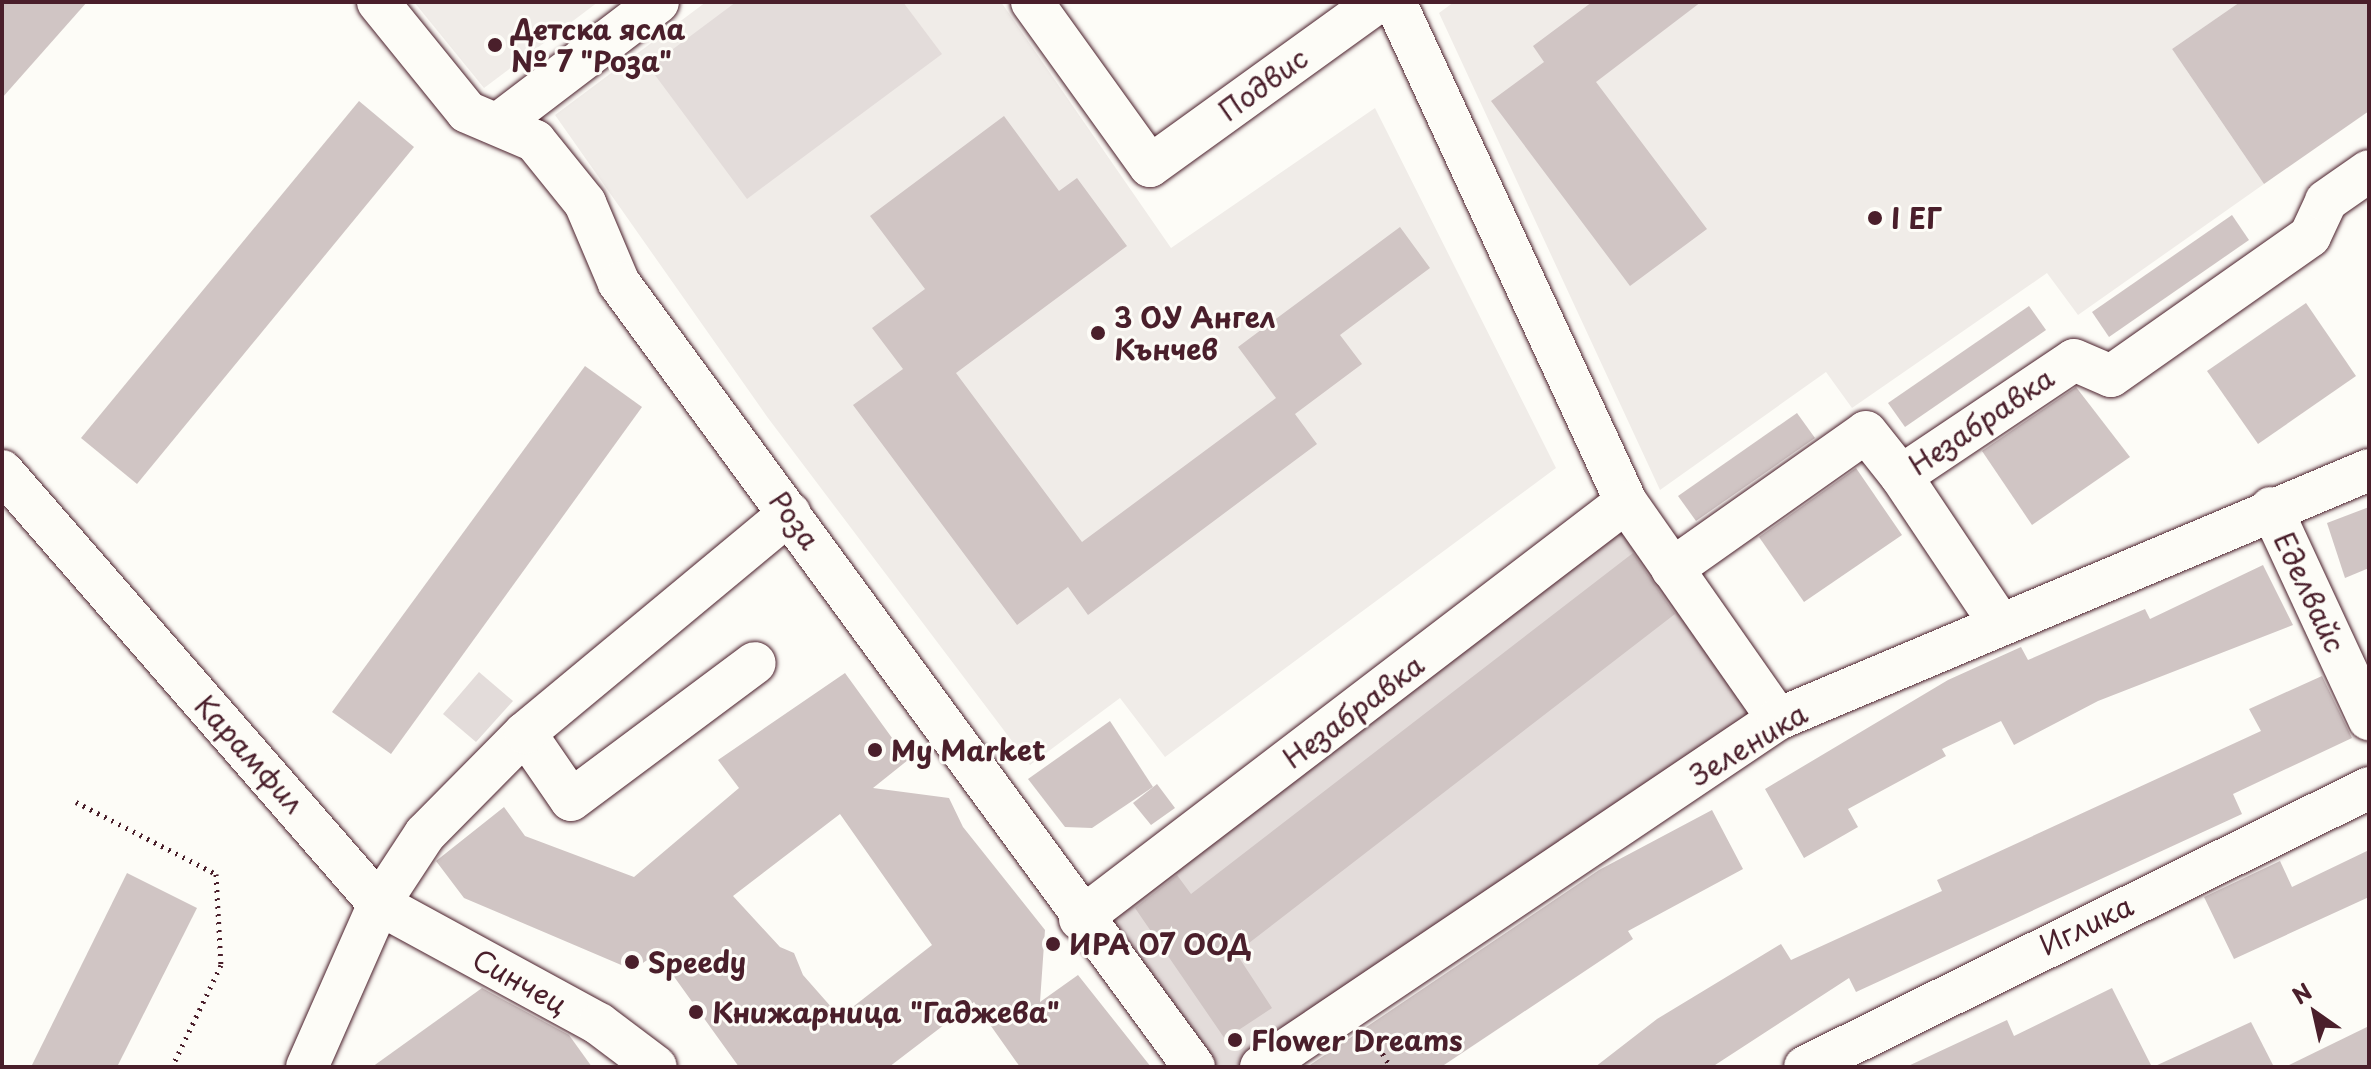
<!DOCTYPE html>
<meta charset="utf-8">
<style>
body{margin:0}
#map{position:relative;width:2371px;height:1069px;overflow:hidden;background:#fdfcf7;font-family:"Playpen Sans",sans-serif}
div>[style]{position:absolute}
.built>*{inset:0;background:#f0ece8}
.green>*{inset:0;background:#e3dcda}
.building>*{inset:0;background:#d0c5c4}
.path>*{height:5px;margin-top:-2.5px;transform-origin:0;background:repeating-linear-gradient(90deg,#4a1f2b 0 2px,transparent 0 8px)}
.roads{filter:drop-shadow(0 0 2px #4a1f2b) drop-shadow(0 0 2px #4a1f2b)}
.minor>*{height:42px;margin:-21px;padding:0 21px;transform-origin:21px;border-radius:21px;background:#fdfcf7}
.dots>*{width:22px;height:22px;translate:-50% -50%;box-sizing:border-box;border:4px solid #fdfcf7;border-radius:50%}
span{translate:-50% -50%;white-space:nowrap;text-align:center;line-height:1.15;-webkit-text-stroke:6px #fdfcf7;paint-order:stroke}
.poi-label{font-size:28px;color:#4a1f2b;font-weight:700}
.left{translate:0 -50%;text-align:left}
.street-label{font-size:28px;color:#4a1f2b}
.frame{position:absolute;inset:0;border:4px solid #4a1f2b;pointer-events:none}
.north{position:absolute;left:2275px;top:973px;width:80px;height:80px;-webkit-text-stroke:6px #fdfcf7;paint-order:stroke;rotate:326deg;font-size:22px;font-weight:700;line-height:32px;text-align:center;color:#4a1f2b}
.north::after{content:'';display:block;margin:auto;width:28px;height:36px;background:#4a1f2b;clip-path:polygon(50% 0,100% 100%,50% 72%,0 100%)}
</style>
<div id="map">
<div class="built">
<div style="clip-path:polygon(414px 2px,598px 2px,484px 88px)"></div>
<div style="clip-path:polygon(706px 2px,1001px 2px,1171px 248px,1375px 108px,1556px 468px,1165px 757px,1120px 698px,1030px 765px,768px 418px,555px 115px)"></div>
<div style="clip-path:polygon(1454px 2px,2240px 2px,2172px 49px,2264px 184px,2078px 315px,2047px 273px,1852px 408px,1826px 372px,1660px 490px,1439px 13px)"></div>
</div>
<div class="green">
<div style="clip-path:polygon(736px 2px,903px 2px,942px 54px,747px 199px,649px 67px)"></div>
<div style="clip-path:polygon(1626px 502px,1778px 719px,1261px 1067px,1194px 1067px,1080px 919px)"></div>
<div style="clip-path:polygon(479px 672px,513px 701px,476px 742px,443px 714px)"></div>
</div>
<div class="building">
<div style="clip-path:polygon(2px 2px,87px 2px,2px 98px)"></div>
<div style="clip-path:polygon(1592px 2px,1701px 2px,1596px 82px,1707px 229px,1630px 286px,1491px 101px,1544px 62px,1533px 46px)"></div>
<div style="clip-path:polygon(2240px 2px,2369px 2px,2369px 111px,2264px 184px,2172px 49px)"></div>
<div style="clip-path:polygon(359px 101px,414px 147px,137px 484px,81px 438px)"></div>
<div style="clip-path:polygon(1004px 116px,1059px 191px,1077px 178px,1127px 246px,956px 373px,1082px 542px,1276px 398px,1238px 347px,1400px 227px,1430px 268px,1340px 335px,1362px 364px,1295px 414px,1317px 444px,1088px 615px,1068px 587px,1017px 625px,853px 405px,903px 369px,872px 328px,925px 289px,870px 216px)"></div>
<div style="clip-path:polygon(2232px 215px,2249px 240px,2109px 337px,2092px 312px)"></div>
<div style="clip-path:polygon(2306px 303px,2356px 376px,2258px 444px,2207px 371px)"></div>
<div style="clip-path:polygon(2029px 306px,2046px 330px,1905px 427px,1888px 403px)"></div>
<div style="clip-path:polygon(585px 366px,642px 407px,391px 754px,332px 712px)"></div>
<div style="clip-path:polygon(2076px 387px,2130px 457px,2032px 525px,1982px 451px)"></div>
<div style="clip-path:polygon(1797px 413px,1815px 438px,1696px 521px,1678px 496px)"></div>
<div style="clip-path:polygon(1856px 468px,1902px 535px,1804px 602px,1759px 537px)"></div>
<div style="clip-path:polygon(2369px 507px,2369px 568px,2345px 578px,2327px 523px)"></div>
<div style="clip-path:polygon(1633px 553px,1675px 614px,1236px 953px,1272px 1008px,1225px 1039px,1135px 908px,1177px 875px,1191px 894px)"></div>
<div style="clip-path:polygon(2263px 565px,2293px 625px,2098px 701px,2014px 745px,2001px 721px,1942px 749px,1946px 756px,1848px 809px,1858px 827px,1804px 858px,1765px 789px,1948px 680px,2021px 647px,2028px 660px,2145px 609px,2150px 619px)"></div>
<div style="clip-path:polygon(evenodd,845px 673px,908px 760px,873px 788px,949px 798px,963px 827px,1045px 930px,1040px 1002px,1078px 975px,1151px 1067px,1020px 1067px,974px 1002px,889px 1067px,739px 1067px,657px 953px,633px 970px,464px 898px,436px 861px,504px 807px,525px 836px,634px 877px,739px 788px,718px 760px,845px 673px,840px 814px,932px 945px,840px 1017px,803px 975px,794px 953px,780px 947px,733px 896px,840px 814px)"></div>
<div style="clip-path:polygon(2322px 676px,2352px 738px,2233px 794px,2242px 814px,1856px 992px,1849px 978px,1712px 1067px,1595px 1067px,1657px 1019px,1781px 944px,1791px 960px,1942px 891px,1937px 880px,2261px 731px,2249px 709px)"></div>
<div style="clip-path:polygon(1110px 721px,1153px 787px,1092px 828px,1065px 827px,1028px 779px)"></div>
<div style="clip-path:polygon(1157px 784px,1175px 808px,1151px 825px,1133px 803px)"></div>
<div style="clip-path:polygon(1712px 810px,1743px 869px,1628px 931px,1633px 939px,1441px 1067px,1307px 1067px,1599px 870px)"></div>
<div style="clip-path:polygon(2369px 850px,2369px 897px,2234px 959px,2204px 897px,2280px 861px,2292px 887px)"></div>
<div style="clip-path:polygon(127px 873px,197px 908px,117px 1067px,31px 1067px)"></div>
<div style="clip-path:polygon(482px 988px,569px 1035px,592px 1067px,372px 1067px)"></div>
<div style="clip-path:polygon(2112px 988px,2152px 1067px,1906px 1067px,2007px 1020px,2014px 1036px)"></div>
<div style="clip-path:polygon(2251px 1022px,2274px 1067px,2153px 1067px)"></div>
<div style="clip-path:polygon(2369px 1026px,2369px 1067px,2285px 1067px)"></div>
</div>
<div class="path">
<div style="left:76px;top:802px;width:157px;rotate:27.2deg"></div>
<div style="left:216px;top:874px;width:91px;rotate:86.9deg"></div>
<div style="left:221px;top:965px;width:113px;rotate:115.7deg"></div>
<div style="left:1374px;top:1040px;width:32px;rotate:58deg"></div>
</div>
<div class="roads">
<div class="minor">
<div style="left:378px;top:2px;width:141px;rotate:51deg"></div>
<div style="left:467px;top:112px;width:74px;rotate:23.1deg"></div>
<div style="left:535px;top:141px;width:80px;rotate:51.1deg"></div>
<div style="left:585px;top:203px;width:87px;rotate:67deg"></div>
<div style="left:619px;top:283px;width:972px;rotate:53.74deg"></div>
<div style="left:1032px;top:2px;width:202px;rotate:54.3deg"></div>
<div style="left:1150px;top:166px;width:280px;rotate:-35.8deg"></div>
<div style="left:1395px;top:2px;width:551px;rotate:65.2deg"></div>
<div style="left:1626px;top:502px;width:265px;rotate:55deg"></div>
<div style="left:498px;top:124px;width:201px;rotate:-37.3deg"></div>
<div style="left:2px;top:471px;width:574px;rotate:48.95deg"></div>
<div style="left:379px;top:904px;width:251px;rotate:28.6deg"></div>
<div style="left:599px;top:1024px;width:71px;rotate:37deg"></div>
<div style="left:1901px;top:476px;width:178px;rotate:56.2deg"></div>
<div style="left:2271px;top:508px;width:233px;rotate:65.1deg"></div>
<div style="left:1672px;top:569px;width:237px;rotate:-35.2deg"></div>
<div style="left:1866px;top:432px;width:56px;rotate:51.5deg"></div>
<div style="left:1901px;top:476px;width:208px;rotate:-33.8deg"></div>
<div style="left:2074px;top:360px;width:40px;rotate:23.4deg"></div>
<div style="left:2111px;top:376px;width:243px;rotate:-35.1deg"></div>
<div style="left:2310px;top:236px;width:38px;rotate:-65deg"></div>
<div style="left:2326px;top:201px;width:52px;rotate:-34.9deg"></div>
<div style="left:525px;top:733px;width:81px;rotate:55.5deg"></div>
<div style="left:571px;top:800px;width:229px;rotate:-36.7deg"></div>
<div style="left:1080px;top:919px;width:687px;rotate:-37.37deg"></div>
<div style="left:307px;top:1067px;width:178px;rotate:-66.2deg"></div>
<div style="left:379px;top:904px;width:84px;rotate:-56.7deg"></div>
<div style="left:425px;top:834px;width:142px;rotate:-45.3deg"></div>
<div style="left:525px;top:733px;width:344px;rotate:-39.7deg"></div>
<div style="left:1261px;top:1067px;width:623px;rotate:-33.95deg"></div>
<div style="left:1778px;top:719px;width:641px;rotate:-22.85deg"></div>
<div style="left:1805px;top:1067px;width:629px;rotate:-26.32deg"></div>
</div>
</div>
<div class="dots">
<div style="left:495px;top:45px;background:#4a1f2b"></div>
<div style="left:1875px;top:218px;background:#4a1f2b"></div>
<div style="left:1098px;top:333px;background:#4a1f2b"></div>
<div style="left:875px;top:750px;background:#4a1f2b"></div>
<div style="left:1053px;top:944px;background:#4a1f2b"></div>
<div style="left:632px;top:962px;background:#4a1f2b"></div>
<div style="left:696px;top:1012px;background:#4a1f2b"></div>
<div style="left:1235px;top:1040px;background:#4a1f2b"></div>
</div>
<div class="poi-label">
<span class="left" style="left:511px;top:45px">Детска ясла<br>№ 7 "Роза"</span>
<span class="left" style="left:1891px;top:218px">I ЕГ</span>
<span class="left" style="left:1114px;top:333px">3 ОУ Ангел<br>Кънчев</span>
<span class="left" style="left:891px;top:750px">My Market</span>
<span class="left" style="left:1069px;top:944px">ИРА 07 ООД</span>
<span class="left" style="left:648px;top:962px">Speedy</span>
<span class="left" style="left:712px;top:1012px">Книжарница "Гаджева"</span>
<span class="left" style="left:1251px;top:1040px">Flower Dreams</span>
</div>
<div class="street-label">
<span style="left:1263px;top:84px;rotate:-36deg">Подвис</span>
<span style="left:1981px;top:421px;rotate:-34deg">Незабравка</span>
<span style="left:795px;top:520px;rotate:54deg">Роза</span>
<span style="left:2310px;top:592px;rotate:65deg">Еделвайс</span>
<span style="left:1353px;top:711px;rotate:-37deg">Незабравка</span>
<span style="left:1748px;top:744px;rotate:-31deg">Зеленика</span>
<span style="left:250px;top:754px;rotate:48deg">Карамфил</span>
<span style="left:2086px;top:925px;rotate:-26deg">Иглика</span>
<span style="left:520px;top:981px;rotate:29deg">Синчец</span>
</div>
<div class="frame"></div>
<div class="north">N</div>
</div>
